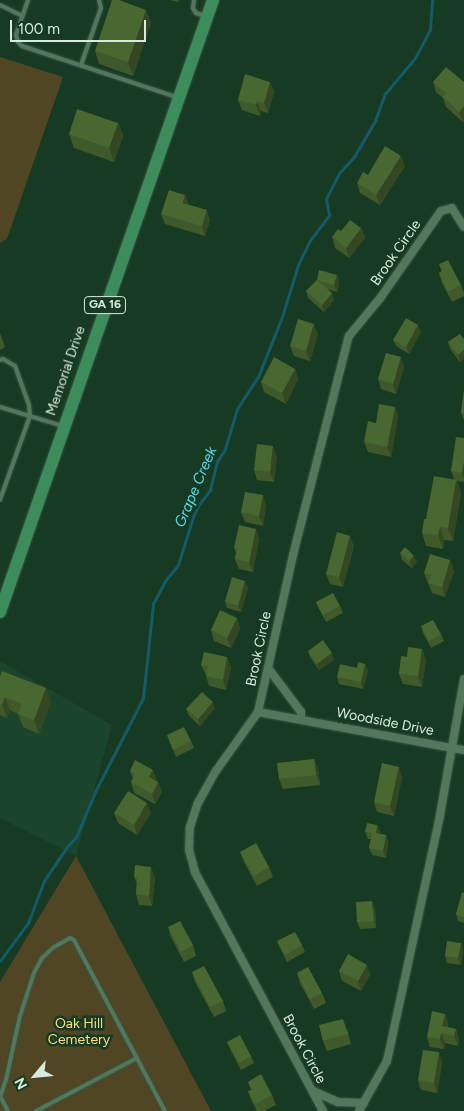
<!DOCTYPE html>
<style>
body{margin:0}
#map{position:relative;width:464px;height:1111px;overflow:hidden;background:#173a23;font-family:Figtree,sans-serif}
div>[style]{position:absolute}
.built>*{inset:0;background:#1b452a}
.green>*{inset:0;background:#514624}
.stream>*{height:2.5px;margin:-1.25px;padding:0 1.25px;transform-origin:1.25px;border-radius:1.25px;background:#135b68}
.roads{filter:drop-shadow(0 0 1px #385642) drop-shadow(0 0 1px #385642)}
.service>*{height:4px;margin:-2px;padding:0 2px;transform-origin:2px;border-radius:2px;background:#53775d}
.minor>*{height:8px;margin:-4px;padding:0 4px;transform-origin:4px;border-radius:4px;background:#53775d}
.primary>*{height:12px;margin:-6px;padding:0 6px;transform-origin:6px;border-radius:6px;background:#3d8d5c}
.wall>*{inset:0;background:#3f592a}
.shaded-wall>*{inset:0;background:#334822}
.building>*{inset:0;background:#496731}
span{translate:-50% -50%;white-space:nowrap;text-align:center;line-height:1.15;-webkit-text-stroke:5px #173a23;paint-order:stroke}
.shield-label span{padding:1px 4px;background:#173a23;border:1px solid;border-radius:4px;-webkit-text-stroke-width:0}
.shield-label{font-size:12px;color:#d8ecdd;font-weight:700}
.street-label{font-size:14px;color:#d8ecdd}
.park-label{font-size:14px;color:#fcdf83}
.water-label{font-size:15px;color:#59d9f3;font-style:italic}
.north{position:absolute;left:10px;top:1051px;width:50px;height:50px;-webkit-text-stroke:4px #173a23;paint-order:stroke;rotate:242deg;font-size:14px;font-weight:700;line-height:20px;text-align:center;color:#d8ecdd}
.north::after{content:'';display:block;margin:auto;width:18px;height:22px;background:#d8ecdd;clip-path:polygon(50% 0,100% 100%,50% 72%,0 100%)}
.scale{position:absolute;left:10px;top:20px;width:136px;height:22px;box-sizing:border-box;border:2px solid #d8ecdd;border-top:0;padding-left:6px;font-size:15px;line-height:18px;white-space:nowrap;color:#d8ecdd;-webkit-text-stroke:4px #173a23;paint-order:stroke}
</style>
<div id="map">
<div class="built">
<div style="clip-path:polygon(0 661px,112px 725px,76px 856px,0 818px)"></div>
</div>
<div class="green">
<div style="clip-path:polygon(0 57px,63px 77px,7px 239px,0 243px)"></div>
<div style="clip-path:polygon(76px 856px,211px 1111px,0 1111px,0 982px)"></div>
</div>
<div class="stream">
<div style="left:0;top:961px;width:47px;rotate:-53.6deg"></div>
<div style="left:28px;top:923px;width:45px;rotate:-69.1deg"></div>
<div style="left:44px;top:881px;width:40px;rotate:-56deg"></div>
<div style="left:66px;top:848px;width:15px;rotate:-48deg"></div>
<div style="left:76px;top:837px;width:51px;rotate:-66.9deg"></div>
<div style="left:96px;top:790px;width:103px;rotate:-62.9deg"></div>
<div style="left:143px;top:698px;width:95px;rotate:-83.9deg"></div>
<div style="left:153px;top:604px;width:26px;rotate:-62deg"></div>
<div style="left:165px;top:581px;width:21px;rotate:-51deg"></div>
<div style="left:178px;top:565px;width:50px;rotate:-72.6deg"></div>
<div style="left:193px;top:517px;width:12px;rotate:-66deg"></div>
<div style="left:198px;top:506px;width:20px;rotate:-53deg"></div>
<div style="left:210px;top:490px;width:29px;rotate:-76deg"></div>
<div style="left:217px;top:462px;width:15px;rotate:-58deg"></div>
<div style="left:225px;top:449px;width:42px;rotate:-73.3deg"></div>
<div style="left:237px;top:409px;width:38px;rotate:-57deg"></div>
<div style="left:258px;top:377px;width:65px;rotate:-68.2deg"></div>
<div style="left:282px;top:317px;width:54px;rotate:-72.9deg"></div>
<div style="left:298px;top:265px;width:25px;rotate:-64deg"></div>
<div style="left:309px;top:242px;width:34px;rotate:-53deg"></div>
<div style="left:329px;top:215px;width:16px;rotate:-101deg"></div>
<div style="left:326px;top:199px;width:30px;rotate:-63deg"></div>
<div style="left:340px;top:172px;width:21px;rotate:-47deg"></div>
<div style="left:354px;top:157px;width:42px;rotate:-59.7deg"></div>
<div style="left:375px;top:121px;width:29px;rotate:-70deg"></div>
<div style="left:385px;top:94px;width:47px;rotate:-50.2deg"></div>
<div style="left:415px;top:58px;width:32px;rotate:-62deg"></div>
<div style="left:430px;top:30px;width:30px;rotate:-86deg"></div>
</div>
<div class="roads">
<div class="service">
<div style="left:28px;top:0;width:37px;rotate:109deg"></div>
<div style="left:16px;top:35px;width:7px;rotate:74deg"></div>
<div style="left:18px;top:42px;width:6px;rotate:45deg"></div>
<div style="left:22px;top:46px;width:162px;rotate:18.3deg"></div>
<div style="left:194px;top:0;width:8px;rotate:97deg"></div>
<div style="left:193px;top:8px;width:6px;rotate:59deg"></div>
<div style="left:196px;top:13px;width:9px;rotate:18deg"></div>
<div style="left:0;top:5px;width:25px;rotate:26deg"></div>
<div style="left:81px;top:65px;width:60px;rotate:-70.7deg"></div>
<div style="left:101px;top:8px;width:8px;rotate:-104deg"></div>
<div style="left:0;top:360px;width:3px;rotate:-18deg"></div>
<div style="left:3px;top:359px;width:14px;rotate:30deg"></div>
<div style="left:15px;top:366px;width:41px;rotate:70.3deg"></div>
<div style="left:29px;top:405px;width:11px;rotate:85deg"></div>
<div style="left:30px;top:416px;width:89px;rotate:109.7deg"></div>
<div style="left:0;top:407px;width:66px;rotate:16.8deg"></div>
<div style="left:0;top:1096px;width:17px;rotate:62deg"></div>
<div style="left:0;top:1097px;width:18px;rotate:-71deg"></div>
<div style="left:6px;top:1080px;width:66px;rotate:-77.7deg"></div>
<div style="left:20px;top:1016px;width:45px;rotate:-72deg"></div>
<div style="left:34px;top:973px;width:17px;rotate:-62deg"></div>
<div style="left:42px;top:958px;width:16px;rotate:-43deg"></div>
<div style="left:54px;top:947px;width:18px;rotate:-29deg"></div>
<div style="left:70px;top:938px;width:4px;rotate:27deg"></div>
<div style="left:74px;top:940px;width:194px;rotate:62deg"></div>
<div style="left:36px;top:1111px;width:114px;rotate:-27.7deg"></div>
</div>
<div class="minor">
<div style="left:268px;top:668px;width:55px;rotate:53.1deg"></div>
<div style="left:301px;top:712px;width:6px;rotate:90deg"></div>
<div style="left:258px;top:712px;width:209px;rotate:10.5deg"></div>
<div style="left:313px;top:1091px;width:27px;rotate:24deg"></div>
<div style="left:338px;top:1102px;width:26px;rotate:2deg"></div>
<div style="left:323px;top:1111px;width:271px;rotate:-118.2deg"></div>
<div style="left:195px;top:872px;width:23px;rotate:-105deg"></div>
<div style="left:189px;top:850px;width:23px;rotate:-88deg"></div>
<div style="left:190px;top:827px;width:25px;rotate:-72deg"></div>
<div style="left:198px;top:803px;width:37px;rotate:-61deg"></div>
<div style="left:216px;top:771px;width:72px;rotate:-54.6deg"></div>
<div style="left:258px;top:712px;width:161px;rotate:-77.4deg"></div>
<div style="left:293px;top:555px;width:226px;rotate:-75.7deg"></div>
<div style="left:349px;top:336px;width:50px;rotate:-50.6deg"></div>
<div style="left:381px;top:297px;width:105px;rotate:-55.1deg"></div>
<div style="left:441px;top:211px;width:11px;rotate:-15deg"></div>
<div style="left:452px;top:208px;width:22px;rotate:58deg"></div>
<div style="left:359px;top:1111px;width:57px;rotate:-60.8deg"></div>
<div style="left:387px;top:1061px;width:252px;rotate:-77.8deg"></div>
<div style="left:440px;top:815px;width:138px;rotate:-80deg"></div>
</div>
<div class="primary">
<div style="left:0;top:612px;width:648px;rotate:-70.81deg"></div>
</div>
</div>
<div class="wall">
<div style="clip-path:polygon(170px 0,179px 0,178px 2px)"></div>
<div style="clip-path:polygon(146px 10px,151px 23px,133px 76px,99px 64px,95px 51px)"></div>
<div style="clip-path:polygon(270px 82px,274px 92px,268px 113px,261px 111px,260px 116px,242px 110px,238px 100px)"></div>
<div style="clip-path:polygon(433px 82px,464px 82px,464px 121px,463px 122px,446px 107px,443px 98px,436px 92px)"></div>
<div style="clip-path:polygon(118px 123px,123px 136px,114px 162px,74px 148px,69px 134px)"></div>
<div style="clip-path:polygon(405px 166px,380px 205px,360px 193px,357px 183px,368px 175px)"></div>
<div style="clip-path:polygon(161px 214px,210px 220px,205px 236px,165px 224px)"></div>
<div style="clip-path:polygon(361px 228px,365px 238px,349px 258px,335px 248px,332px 237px)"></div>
<div style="clip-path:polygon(439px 264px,461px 285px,464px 293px,464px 296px,452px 302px,442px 283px,439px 273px,442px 272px)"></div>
<div style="clip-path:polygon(317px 280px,339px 282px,337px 292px,327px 289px,332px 293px,334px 300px,324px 312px,308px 298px,306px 291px)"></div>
<div style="clip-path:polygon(421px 332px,409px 354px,396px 346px,393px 340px)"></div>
<div style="clip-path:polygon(0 333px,5px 347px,0 350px)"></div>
<div style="clip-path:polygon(318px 334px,310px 361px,294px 356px,290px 346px)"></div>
<div style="clip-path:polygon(460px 334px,460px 362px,450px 349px,448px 342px)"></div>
<div style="clip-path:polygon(404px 367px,396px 394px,381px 389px,378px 379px)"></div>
<div style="clip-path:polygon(295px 369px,298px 379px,286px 404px,264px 392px,261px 382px)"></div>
<div style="clip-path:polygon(464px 390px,464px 420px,461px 413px)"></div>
<div style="clip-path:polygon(395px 407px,398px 417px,391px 457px,368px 452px,364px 442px,376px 423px)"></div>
<div style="clip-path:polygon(464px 438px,464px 482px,457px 481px,461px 493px,453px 541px,444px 540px,443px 549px,426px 546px,422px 533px,426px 519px,454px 479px,451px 471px)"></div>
<div style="clip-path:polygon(277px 456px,274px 482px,257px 480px,254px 470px)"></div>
<div style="clip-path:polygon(266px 505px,263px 526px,245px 522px,241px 512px)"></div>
<div style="clip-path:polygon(259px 539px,253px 572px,239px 569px,235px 559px,236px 553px,234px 548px)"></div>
<div style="clip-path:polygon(354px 546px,343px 587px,330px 584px,326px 574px)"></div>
<div style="clip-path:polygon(400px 553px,417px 562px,412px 568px,402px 560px)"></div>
<div style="clip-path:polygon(450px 560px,454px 571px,445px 597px,432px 593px,424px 573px)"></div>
<div style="clip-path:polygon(248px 588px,241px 612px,227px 608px,225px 601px)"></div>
<div style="clip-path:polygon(316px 602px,340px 606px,343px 613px,326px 622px,319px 609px)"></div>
<div style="clip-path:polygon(237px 618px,240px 629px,231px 648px,214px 641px,211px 630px)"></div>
<div style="clip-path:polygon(421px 626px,441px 634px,444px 641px,431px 648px,423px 633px)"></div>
<div style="clip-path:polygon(308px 651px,334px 660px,319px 670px,310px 657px)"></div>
<div style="clip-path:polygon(227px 657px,231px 667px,226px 690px,209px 686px,206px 676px,206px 675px,201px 665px)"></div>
<div style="clip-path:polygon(407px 657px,426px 659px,422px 687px,403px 684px,399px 674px)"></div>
<div style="clip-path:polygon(365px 664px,368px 671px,363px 689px,339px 684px,337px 677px)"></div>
<div style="clip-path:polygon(0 677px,51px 701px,39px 734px,23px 727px,18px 714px,10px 710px,7px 718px,0 715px)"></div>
<div style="clip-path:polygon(215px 708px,200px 726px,189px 716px,186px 709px)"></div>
<div style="clip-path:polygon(167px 735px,191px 741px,194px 748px,176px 757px)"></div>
<div style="clip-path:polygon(314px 759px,318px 769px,320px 785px,283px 789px,279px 779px)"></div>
<div style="clip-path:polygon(130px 771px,157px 781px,156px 781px,158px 782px,162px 792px,155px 804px,134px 793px,131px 782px,133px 779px)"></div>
<div style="clip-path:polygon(402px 777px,394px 816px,377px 812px,374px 802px)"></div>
<div style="clip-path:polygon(114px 813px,151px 813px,137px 835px,118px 823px)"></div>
<div style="clip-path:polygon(377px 825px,380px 832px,380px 834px,386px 835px,388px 842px,386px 858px,372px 855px,369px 848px,371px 839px,368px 839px,365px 832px)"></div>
<div style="clip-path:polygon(240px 852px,269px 867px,273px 877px,257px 886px,244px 862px)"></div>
<div style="clip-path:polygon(134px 877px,155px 877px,152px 906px,139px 905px,136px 894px,137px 884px)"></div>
<div style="clip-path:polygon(464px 893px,464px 923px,458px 921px,456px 914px)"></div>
<div style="clip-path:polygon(375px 908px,376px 928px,360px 929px,357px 922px)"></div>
<div style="clip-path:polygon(168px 927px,193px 945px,196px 956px,184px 962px,171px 937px)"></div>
<div style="clip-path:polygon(277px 941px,302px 945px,305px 952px,287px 962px,280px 948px)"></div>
<div style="clip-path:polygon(461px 943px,463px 950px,461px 965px,447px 963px,445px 956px)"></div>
<div style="clip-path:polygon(367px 965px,370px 975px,361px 991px,342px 981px,339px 971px)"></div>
<div style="clip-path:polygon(192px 972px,223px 1001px,226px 1011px,214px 1017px,195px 982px)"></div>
<div style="clip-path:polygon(297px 973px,322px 993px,326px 1003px,314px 1009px,300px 983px)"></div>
<div style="clip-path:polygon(445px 1014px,448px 1024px,448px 1027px,456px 1029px,459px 1039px,458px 1046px,445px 1043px,444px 1049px,430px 1047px,427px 1037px)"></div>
<div style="clip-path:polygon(347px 1029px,351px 1044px,327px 1051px,323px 1041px)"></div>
<div style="clip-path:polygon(227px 1042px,251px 1056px,254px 1063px,241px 1070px,230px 1049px)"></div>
<div style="clip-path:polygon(439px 1052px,442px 1063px,437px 1093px,421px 1090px,418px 1080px)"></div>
<div style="clip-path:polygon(248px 1082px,272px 1095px,276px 1105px,264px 1111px,257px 1111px,252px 1102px,248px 1091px,251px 1090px)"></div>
</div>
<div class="shaded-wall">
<div style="clip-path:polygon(146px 10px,151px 23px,133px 76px,128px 62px)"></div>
<div style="clip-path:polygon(270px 82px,274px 92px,268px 113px,264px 103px)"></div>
<div style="clip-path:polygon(257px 101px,261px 111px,260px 116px,256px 105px)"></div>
<div style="clip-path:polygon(464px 106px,464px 121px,463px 122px,459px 112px)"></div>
<div style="clip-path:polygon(118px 123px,123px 136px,114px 162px,109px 148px)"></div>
<div style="clip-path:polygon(401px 156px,405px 166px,380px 205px,376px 195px)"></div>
<div style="clip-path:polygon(185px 195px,189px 205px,183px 203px)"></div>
<div style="clip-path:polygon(207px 210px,210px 220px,205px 236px,202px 226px)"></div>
<div style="clip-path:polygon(361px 228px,365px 238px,349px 258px,346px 248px)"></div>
<div style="clip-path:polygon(337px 275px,339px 282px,337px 292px,334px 285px)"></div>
<div style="clip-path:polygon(332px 293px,334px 300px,324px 312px,322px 305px)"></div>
<div style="clip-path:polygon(314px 324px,318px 334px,310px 361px,306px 351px)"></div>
<div style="clip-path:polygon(418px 325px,421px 332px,409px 354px,406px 347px)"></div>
<div style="clip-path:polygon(464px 350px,464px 359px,460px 362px,458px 355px)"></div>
<div style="clip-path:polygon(401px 357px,404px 367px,396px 394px,393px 384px)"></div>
<div style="clip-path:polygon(295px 369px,298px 379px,286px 404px,282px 393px)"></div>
<div style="clip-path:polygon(395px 407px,398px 417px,391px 457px,387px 447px)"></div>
<div style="clip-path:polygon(273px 446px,277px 456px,274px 482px,270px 472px)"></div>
<div style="clip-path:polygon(463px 463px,464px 466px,464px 479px,462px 473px)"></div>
<div style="clip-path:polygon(456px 480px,461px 493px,453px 541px,448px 528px)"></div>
<div style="clip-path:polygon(263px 495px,266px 505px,263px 526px,259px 516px)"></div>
<div style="clip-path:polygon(440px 527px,444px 540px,443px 549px,438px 535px)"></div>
<div style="clip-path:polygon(256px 529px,259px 539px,253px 572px,249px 562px)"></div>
<div style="clip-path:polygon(350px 536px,354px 546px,343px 587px,339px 577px)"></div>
<div style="clip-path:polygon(414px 556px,417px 562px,412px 568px,409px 561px)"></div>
<div style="clip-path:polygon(450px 560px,454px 571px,445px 597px,442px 587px)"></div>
<div style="clip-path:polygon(245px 581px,248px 588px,241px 612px,238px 606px)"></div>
<div style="clip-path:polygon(237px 618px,240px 629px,231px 648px,227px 638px)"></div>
<div style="clip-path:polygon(422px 649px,426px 659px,422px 687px,418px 676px)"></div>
<div style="clip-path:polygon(332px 653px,334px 660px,319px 670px,317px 664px)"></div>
<div style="clip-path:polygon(227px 657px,231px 667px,226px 690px,223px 680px)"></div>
<div style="clip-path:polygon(365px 664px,368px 671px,363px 689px,361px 682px)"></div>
<div style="clip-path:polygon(46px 688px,51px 701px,39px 734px,34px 720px)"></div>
<div style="clip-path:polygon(5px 697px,10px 710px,7px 718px,2px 705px)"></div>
<div style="clip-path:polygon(213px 702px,215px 708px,200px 726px,198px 719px)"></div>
<div style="clip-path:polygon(314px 759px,318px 769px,320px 785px,316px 775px)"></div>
<div style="clip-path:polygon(399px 767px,402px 777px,394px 816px,390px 806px)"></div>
<div style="clip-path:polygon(153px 770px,157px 781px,153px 787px,149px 777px)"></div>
<div style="clip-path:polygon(158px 782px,162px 792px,155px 804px,152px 794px)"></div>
<div style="clip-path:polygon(147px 803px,151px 813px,137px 835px,134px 825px)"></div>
<div style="clip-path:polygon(377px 825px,380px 832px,379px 840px,376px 833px)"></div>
<div style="clip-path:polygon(386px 835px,388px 842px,386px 858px,383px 851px)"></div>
<div style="clip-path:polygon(151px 867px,155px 877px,152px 906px,149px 896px)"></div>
<div style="clip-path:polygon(372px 901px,375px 908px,376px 928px,374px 921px)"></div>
<div style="clip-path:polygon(461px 943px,463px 950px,461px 965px,458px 958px)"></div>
<div style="clip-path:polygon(367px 965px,370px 975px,361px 991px,358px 981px)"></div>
<div style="clip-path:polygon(445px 1014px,448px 1024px,446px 1034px,442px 1026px)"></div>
<div style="clip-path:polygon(456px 1029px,459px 1039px,458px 1046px,454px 1036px)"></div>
<div style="clip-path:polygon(441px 1033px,445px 1043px,444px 1049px,440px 1039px)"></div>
<div style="clip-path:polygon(439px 1052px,442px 1063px,437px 1093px,434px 1083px)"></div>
</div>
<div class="building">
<div style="clip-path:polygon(112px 0,119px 0,146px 10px,128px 62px,95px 51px)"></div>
<div style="clip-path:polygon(446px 67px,464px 82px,464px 106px,459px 112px,443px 97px,446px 93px,433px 82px)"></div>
<div style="clip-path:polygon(245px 74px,270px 82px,264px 103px,257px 101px,256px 105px,238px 100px)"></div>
<div style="clip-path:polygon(77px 109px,118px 123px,109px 148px,69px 134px)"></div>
<div style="clip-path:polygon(385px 146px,401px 156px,376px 195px,357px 183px,363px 172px,368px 175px)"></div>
<div style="clip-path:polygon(169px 190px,185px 195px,183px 203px,207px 210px,202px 226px,161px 214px)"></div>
<div style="clip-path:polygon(350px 220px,361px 228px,346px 248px,332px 237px,338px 229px,341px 231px)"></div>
<div style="clip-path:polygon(448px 260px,461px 285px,448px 292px,439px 273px,442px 271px,439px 264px)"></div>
<div style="clip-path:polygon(319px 270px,337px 275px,334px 285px,317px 280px)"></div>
<div style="clip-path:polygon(317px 280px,332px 293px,322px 305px,306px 291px)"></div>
<div style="clip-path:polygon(406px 318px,418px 325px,406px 347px,393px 340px)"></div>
<div style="clip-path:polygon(298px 319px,314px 324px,306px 351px,290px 346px)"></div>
<div style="clip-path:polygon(460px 334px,464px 339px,464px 350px,458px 355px,448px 342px)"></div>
<div style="clip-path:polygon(386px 353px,401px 357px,393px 384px,378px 379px)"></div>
<div style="clip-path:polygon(274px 357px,295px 369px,282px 393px,261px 382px)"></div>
<div style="clip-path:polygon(464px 390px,464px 413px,461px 413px)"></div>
<div style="clip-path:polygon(379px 404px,395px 407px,387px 447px,364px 442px,368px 421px,376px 423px)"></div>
<div style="clip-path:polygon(456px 437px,464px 438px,464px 463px,463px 463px,462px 473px,451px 471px)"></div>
<div style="clip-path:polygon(257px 444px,273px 446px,270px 472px,254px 470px)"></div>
<div style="clip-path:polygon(434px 476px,456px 480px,448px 528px,440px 527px,438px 535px,422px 533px,424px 519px,426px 519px)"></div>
<div style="clip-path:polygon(245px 492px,263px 495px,259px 516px,241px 512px)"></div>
<div style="clip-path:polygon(239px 525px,256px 529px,249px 562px,235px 559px,237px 548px,234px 548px)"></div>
<div style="clip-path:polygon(337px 532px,350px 536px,339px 577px,326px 574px)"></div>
<div style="clip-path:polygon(405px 547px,414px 556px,409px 561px,400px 553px)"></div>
<div style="clip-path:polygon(430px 554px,450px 560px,442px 587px,428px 583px,431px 575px,424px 573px)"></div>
<div style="clip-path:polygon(232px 577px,245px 581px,238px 606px,225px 601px)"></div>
<div style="clip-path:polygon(333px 593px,340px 606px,323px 615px,316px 602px)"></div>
<div style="clip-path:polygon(220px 610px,237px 618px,227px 638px,211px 630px)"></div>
<div style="clip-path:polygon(433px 620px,441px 634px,429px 641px,421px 626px)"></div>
<div style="clip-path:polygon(323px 640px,332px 653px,317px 664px,308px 651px)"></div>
<div style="clip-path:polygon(408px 647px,422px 649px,418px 676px,399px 674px,401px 656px,407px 657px)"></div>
<div style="clip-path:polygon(204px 652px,227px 657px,223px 680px,206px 676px,208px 666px,201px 665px)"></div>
<div style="clip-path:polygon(358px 662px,365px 664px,361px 682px,337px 677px,340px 664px,357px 668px)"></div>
<div style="clip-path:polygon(2px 671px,46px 688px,34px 720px,18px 714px,22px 704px,5px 697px,2px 705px,0 704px,0 677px)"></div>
<div style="clip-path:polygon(202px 692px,213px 702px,198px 719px,186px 709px)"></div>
<div style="clip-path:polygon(184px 727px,191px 741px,173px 750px,167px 735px)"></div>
<div style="clip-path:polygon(314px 759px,316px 775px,279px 779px,277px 763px)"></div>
<div style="clip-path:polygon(135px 760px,153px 770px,149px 777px,158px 782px,152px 794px,131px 782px,135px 774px,130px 771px)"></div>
<div style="clip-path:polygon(382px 763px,399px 767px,390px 806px,374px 802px)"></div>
<div style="clip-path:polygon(128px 791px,147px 803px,134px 825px,114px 813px)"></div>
<div style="clip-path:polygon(367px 823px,377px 825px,376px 833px,386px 835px,383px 851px,369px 848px,372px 833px,365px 832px)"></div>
<div style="clip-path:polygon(256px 843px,269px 867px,254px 876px,240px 852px)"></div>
<div style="clip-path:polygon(135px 865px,151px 867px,149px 896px,136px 894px,137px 878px,134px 877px)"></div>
<div style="clip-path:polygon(462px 892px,464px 893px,464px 917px,456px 914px)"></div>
<div style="clip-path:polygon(372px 901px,374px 921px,357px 922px,356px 902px)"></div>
<div style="clip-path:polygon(180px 921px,193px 945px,181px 952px,168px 927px)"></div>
<div style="clip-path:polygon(295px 932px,302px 945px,285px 955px,277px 941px)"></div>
<div style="clip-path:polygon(447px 941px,461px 943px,458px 958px,445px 956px)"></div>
<div style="clip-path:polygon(348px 954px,367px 965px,358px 981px,339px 971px)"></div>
<div style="clip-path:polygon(204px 966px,223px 1001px,210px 1007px,192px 972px)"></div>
<div style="clip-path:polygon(308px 967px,322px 993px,310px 999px,297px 973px)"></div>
<div style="clip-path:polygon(432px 1011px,445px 1014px,442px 1026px,456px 1029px,454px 1036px,441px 1033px,440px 1039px,427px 1037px)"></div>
<div style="clip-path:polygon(343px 1019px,348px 1034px,323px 1041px,319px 1025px)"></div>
<div style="clip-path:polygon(240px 1035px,251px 1056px,239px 1063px,227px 1042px)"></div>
<div style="clip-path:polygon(423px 1050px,439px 1052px,434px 1083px,418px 1080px)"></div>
<div style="clip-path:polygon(261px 1074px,272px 1095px,255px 1104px,248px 1091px,252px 1090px,248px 1082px)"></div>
</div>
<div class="shield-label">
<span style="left:105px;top:305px">GA 16</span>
</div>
<div class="street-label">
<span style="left:396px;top:253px;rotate:-55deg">Brook Circle</span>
<span style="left:66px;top:371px;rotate:-71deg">Memorial Drive</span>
<span style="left:259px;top:649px;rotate:-78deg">Brook Circle</span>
<span style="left:385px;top:722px;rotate:11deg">Woodside Drive</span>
<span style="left:304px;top:1049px;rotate:62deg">Brook Circle</span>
</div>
<div class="park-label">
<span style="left:79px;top:1032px">Oak Hill<br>Cemetery</span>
</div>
<div class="water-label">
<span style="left:196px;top:487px;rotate:-67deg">Grape Creek</span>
</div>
<div class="north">N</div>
<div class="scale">100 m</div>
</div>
